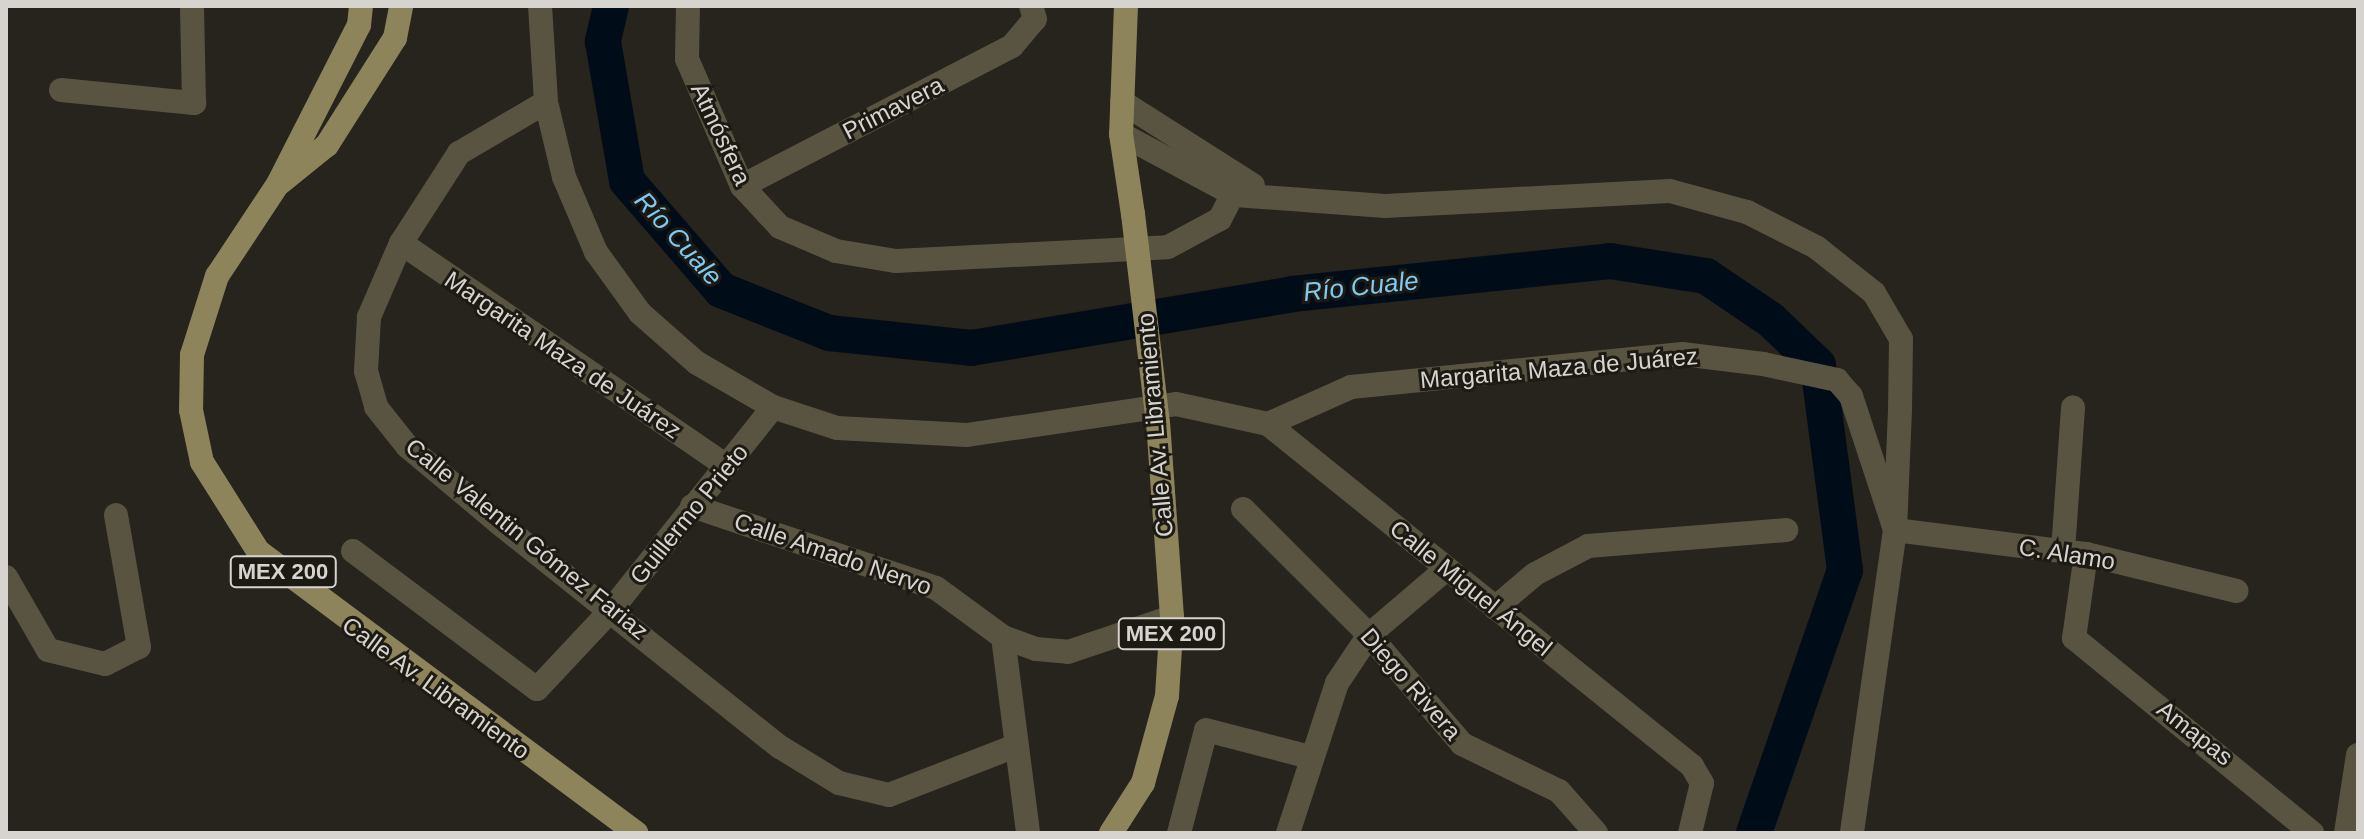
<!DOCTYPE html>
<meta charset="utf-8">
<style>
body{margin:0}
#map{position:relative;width:2364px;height:839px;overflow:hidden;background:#27231d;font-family:Helvetica,sans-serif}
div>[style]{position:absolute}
.river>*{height:36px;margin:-18px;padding:0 18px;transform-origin:18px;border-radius:18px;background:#000d19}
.minor>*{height:24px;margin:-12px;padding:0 12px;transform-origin:12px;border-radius:12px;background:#595441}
.major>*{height:24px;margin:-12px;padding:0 12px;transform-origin:12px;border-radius:12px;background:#8e845c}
.major-bridge>*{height:24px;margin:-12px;padding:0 12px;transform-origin:12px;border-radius:12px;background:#8e845c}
span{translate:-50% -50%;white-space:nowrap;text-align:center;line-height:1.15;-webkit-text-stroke:6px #1d1a14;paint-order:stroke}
.shield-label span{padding:2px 6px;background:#1d1a14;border:2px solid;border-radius:6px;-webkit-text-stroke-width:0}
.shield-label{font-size:22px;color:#d7d4d0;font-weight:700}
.street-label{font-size:24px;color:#d7d4d0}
.water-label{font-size:26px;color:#7dcaf4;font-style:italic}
.frame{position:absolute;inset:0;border:8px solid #d7d4d0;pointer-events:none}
</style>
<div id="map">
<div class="river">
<div style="left:611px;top:6px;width:37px;rotate:103deg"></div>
<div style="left:603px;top:42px;width:141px;rotate:80.2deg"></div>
<div style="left:627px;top:181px;width:144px;rotate:49.2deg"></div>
<div style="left:721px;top:290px;width:116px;rotate:21.7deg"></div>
<div style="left:829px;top:333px;width:143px;rotate:6deg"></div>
<div style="left:971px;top:348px;width:326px;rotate:-9.5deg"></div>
<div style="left:1292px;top:294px;width:320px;rotate:-5.9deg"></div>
<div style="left:1610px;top:261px;width:97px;rotate:8.9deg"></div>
<div style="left:1706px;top:276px;width:78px;rotate:34.1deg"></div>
<div style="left:1771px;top:320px;width:65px;rotate:43.8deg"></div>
<div style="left:1818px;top:365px;width:207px;rotate:82.5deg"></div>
<div style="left:1845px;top:570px;width:278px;rotate:109.1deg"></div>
</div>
<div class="minor">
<div style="left:540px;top:6px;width:96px;rotate:86.4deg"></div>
<div style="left:546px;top:102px;width:77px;rotate:76.5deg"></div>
<div style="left:564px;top:177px;width:82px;rotate:66.9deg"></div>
<div style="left:596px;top:252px;width:75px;rotate:54.2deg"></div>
<div style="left:640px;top:313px;width:76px;rotate:41.3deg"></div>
<div style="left:697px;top:363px;width:88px;rotate:30.1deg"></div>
<div style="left:773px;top:407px;width:67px;rotate:18.2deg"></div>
<div style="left:837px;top:428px;width:130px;rotate:3.1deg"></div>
<div style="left:967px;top:435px;width:211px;rotate:-8.4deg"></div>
<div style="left:1176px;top:404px;width:94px;rotate:12.3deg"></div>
<div style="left:1268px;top:424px;width:545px;rotate:38.89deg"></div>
<div style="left:1692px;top:766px;width:20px;rotate:60deg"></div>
<div style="left:1702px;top:783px;width:51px;rotate:103.5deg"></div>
<div style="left:688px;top:6px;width:53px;rotate:91.1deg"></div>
<div style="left:687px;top:59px;width:138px;rotate:66.6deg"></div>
<div style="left:742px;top:186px;width:56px;rotate:47.2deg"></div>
<div style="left:780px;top:227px;width:61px;rotate:23.2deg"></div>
<div style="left:836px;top:251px;width:61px;rotate:9.5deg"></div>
<div style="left:896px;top:261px;width:272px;rotate:-2.9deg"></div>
<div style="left:1168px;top:247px;width:59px;rotate:-28.3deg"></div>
<div style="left:1220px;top:219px;width:46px;rotate:-62.9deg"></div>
<div style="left:61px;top:90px;width:134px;rotate:5.6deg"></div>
<div style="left:194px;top:103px;width:97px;rotate:-91.2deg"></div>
<div style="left:546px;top:102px;width:101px;rotate:149.6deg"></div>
<div style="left:459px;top:153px;width:107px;rotate:122.8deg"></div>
<div style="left:401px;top:243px;width:81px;rotate:113.4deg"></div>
<div style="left:369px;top:317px;width:54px;rotate:93.2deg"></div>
<div style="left:366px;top:371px;width:37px;rotate:74deg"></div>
<div style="left:376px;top:407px;width:50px;rotate:51.5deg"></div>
<div style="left:407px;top:446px;width:120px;rotate:39.9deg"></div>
<div style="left:499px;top:523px;width:359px;rotate:38.6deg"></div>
<div style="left:780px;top:747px;width:69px;rotate:31.4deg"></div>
<div style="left:839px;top:783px;width:51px;rotate:13.5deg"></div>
<div style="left:889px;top:795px;width:133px;rotate:-21.2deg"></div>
<div style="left:1122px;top:102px;width:155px;rotate:32.4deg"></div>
<div style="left:1121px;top:134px;width:129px;rotate:28.2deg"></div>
<div style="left:1235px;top:195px;width:150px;rotate:4.2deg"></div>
<div style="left:1385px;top:206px;width:285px;rotate:-3deg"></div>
<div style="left:1670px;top:191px;width:80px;rotate:15.3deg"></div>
<div style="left:1747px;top:212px;width:77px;rotate:26.9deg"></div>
<div style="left:1816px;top:247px;width:74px;rotate:38.4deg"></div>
<div style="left:1874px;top:293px;width:53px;rotate:59.6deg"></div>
<div style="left:1901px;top:339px;width:71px;rotate:90.8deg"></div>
<div style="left:1900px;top:410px;width:120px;rotate:92.4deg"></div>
<div style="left:1895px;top:530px;width:306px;rotate:98.1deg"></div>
<div style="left:742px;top:186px;width:304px;rotate:-27.4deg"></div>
<div style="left:1012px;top:46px;width:35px;rotate:-50deg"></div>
<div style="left:1035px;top:19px;width:14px;rotate:-107deg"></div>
<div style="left:401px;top:243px;width:393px;rotate:34.4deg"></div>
<div style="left:1268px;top:424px;width:91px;rotate:-24deg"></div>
<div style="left:1351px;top:387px;width:333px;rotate:-5.7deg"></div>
<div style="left:1682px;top:354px;width:82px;rotate:7deg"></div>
<div style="left:1763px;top:364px;width:76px;rotate:12.2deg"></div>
<div style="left:1837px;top:380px;width:21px;rotate:49deg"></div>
<div style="left:1851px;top:396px;width:141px;rotate:71.8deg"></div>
<div style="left:1895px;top:530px;width:193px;rotate:7.2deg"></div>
<div style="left:2086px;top:554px;width:155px;rotate:13.8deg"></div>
<div style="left:692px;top:506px;width:257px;rotate:18.6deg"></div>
<div style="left:936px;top:588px;width:83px;rotate:36.2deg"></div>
<div style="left:1003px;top:637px;width:35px;rotate:20deg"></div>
<div style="left:1036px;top:649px;width:32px;rotate:5deg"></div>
<div style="left:1068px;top:652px;width:110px;rotate:-18.6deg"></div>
<div style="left:1243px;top:509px;width:178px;rotate:45deg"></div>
<div style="left:1369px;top:635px;width:143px;rotate:49.5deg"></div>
<div style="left:1462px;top:744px;width:108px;rotate:25.9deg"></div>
<div style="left:1559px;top:791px;width:56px;rotate:48.6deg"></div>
<div style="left:353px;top:551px;width:230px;rotate:36.9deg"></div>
<div style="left:537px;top:689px;width:110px;rotate:-46.8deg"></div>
<div style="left:612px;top:609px;width:258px;rotate:-51.4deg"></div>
<div style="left:2063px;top:551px;width:144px;rotate:-86deg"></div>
<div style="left:2086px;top:554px;width:85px;rotate:98.1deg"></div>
<div style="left:2074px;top:638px;width:308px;rotate:39.3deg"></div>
<div style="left:6px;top:577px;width:84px;rotate:60.1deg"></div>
<div style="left:48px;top:650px;width:59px;rotate:13.8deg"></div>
<div style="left:105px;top:664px;width:38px;rotate:-27deg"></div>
<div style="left:139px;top:647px;width:134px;rotate:-99.9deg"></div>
<div style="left:1495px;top:608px;width:52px;rotate:-40.4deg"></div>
<div style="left:1535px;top:574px;width:60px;rotate:-27.8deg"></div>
<div style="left:1588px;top:546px;width:199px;rotate:-4.6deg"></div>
<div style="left:1003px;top:637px;width:198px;rotate:82.7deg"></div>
<div style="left:1179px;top:833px;width:106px;rotate:-75.3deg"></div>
<div style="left:1206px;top:730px;width:107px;rotate:14.6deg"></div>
<div style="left:1288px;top:833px;width:158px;rotate:-71.9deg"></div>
<div style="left:1337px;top:683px;width:58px;rotate:-56.3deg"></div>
<div style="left:1369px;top:635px;width:100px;rotate:-40.5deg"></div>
<div style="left:2346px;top:833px;width:79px;rotate:-81.3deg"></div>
</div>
<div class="major">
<div style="left:361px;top:6px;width:19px;rotate:96deg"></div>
<div style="left:359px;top:25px;width:178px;rotate:117deg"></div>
<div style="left:278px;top:184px;width:110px;rotate:123.5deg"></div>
<div style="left:217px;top:276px;width:83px;rotate:107.6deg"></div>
<div style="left:192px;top:355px;width:55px;rotate:91deg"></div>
<div style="left:191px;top:410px;width:53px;rotate:78.1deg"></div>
<div style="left:202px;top:462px;width:105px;rotate:57.8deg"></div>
<div style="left:258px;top:551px;width:472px;rotate:36.7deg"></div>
<div style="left:1126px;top:6px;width:128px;rotate:92.2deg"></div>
<div style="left:1121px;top:134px;width:81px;rotate:81.5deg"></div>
<div style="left:280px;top:183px;width:60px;rotate:-39deg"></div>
<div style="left:327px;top:145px;width:127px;rotate:-57.6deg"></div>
<div style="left:395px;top:38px;width:33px;rotate:-79deg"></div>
<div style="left:1111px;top:833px;width:59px;rotate:-57.4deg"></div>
<div style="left:1143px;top:783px;width:90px;rotate:-74.6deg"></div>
<div style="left:1167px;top:696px;width:79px;rotate:-86.4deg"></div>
<div style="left:1172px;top:617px;width:194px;rotate:-94.1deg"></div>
</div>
<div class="major-bridge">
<div style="left:1133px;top:214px;width:211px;rotate:83.2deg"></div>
</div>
<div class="shield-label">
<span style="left:283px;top:572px">MEX 200</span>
<span style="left:1171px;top:634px">MEX 200</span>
</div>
<div class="street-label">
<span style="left:893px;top:108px;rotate:-27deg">Primavera</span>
<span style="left:721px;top:134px;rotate:65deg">Atmósfera</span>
<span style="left:563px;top:355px;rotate:34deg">Margarita Maza de Juárez</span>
<span style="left:1559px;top:368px;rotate:-5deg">Margarita Maza de Juárez</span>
<span style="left:1155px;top:425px;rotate:-95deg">Calle Av. Libramiento</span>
<span style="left:689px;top:514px;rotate:-51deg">Guillermo Prieto</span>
<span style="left:527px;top:539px;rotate:39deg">Calle Valentin Gómez Fariaz</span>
<span style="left:833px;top:554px;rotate:19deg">Calle Amado Nervo</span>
<span style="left:2067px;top:554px;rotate:9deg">C. Alamo</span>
<span style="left:1471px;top:588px;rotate:39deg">Calle Miguel Ángel</span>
<span style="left:1411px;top:684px;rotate:49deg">Diego Rivera</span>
<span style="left:436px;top:688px;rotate:36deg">Calle Av. Libramiento</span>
<span style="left:2195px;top:733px;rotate:38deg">Amapas</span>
</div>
<div class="water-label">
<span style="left:678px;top:239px;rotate:48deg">Río Cuale</span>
<span style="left:1361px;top:287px;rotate:-6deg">Río Cuale</span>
</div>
<div class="frame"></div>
</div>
